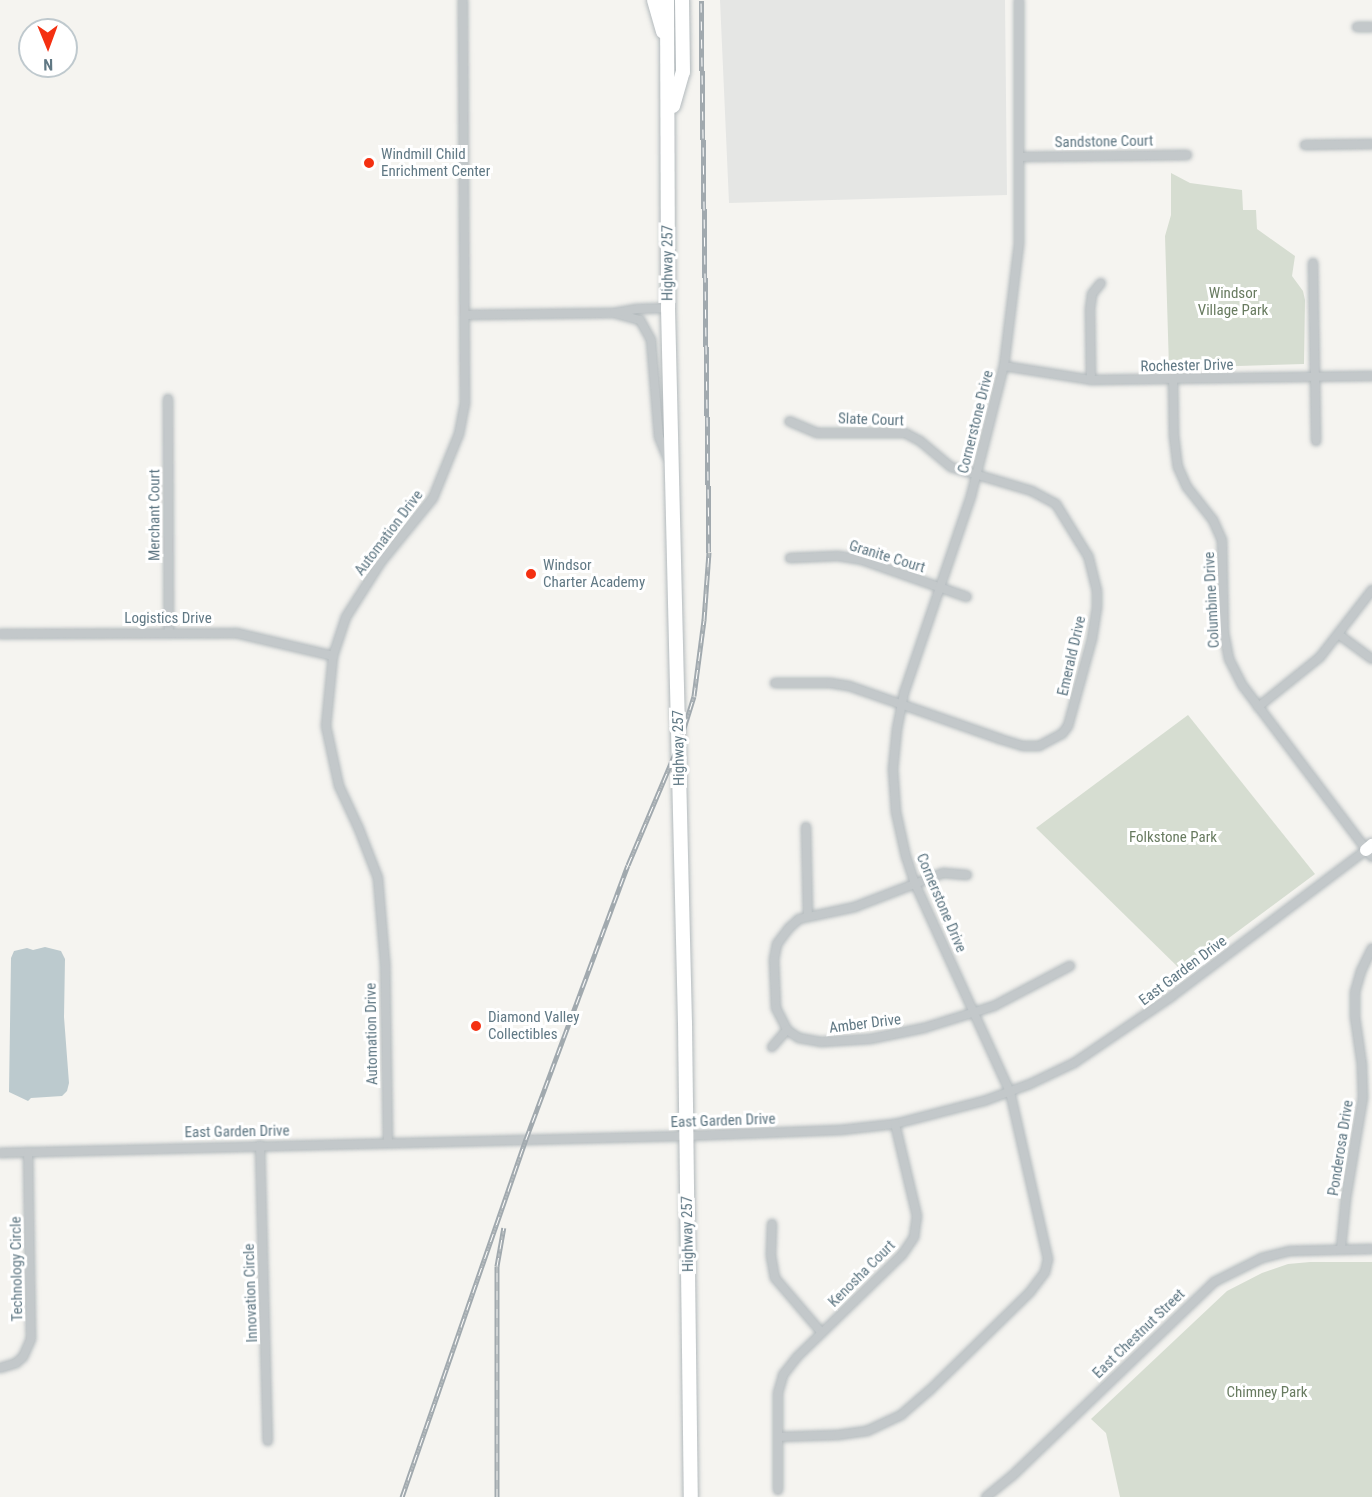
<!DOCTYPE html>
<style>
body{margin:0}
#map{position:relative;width:1372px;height:1497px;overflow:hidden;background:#f5f4f0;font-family:"Roboto Condensed",sans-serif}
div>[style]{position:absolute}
.built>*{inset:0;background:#e5e6e4}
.green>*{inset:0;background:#d6ddd1}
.water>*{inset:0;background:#bccace}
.roads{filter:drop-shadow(0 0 2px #b3babd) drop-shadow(0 0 2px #b3babd)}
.street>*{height:8px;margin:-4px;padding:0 4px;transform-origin:4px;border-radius:4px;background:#c3c8ca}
.secondary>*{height:12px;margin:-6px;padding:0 6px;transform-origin:6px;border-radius:6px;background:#fff}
.primary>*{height:14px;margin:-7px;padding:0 7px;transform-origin:7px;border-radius:7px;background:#fff}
.rail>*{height:5px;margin-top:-2.5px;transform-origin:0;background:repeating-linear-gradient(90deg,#fff 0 9px,#a1a9ae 0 18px);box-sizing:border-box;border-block:2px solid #a1a9ae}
.dots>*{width:16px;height:16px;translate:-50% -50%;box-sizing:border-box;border:3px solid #fff;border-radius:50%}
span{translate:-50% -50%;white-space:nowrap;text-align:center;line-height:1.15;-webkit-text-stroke:6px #fff;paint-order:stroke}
.street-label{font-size:15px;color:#607884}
.poi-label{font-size:15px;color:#607884}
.left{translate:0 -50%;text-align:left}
.park-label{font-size:15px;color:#687b60}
.north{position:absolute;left:18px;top:18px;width:60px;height:60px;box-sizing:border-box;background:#fff;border:2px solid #bfc9ce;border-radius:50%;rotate:179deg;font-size:16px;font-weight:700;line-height:24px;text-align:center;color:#607884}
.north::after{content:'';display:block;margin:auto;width:21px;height:27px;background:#f43011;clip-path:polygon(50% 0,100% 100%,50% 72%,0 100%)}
</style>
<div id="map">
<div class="built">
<div style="clip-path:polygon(720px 0,1005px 0,1007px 195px,729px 203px)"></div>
</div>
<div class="green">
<div style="clip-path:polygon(1171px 173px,1190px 183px,1242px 190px,1243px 210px,1256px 210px,1257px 229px,1295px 256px,1292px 276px,1303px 291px,1305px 300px,1304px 364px,1169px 368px,1165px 236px,1171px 215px)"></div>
<div style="clip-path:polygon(1188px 715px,1315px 874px,1183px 972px,1036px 828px)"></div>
<div style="clip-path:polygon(1310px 1262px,1372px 1262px,1372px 1497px,1120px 1497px,1106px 1433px,1091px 1419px,1227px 1291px,1262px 1273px,1288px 1264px)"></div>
</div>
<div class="water">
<div style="clip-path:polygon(45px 947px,61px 951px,65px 959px,64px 1017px,69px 1083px,67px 1091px,62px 1096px,31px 1098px,28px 1101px,9px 1092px,11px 958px,14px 951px,27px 948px,33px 950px)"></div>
</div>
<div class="roads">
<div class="street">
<div style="left:1357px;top:27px;width:15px"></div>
<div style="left:1305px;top:145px;width:67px;rotate:-0.9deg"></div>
<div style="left:1021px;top:157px;width:166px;rotate:-0.7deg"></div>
<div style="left:1313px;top:263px;width:178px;rotate:89deg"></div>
<div style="left:617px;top:314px;width:24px;rotate:15deg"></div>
<div style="left:640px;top:320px;width:23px;rotate:61deg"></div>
<div style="left:651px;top:340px;width:97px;rotate:85.3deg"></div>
<div style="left:659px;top:437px;width:24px;rotate:68deg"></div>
<div style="left:466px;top:315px;width:148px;rotate:-0.8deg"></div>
<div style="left:614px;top:313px;width:23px;rotate:-10deg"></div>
<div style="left:637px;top:309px;width:31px;rotate:-2deg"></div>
<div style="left:1004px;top:366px;width:88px;rotate:9.1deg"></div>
<div style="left:1091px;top:380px;width:281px;rotate:-0.8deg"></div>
<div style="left:1173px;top:379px;width:57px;rotate:89deg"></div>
<div style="left:1174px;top:436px;width:31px;rotate:83deg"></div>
<div style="left:1178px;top:467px;width:22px;rotate:66deg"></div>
<div style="left:1187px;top:487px;width:42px;rotate:51.8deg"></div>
<div style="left:1213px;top:520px;width:22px;rotate:66deg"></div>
<div style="left:1222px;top:540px;width:93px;rotate:88.8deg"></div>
<div style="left:1224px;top:633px;width:26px;rotate:79deg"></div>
<div style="left:1229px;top:659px;width:30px;rotate:63deg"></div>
<div style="left:1243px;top:686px;width:214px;rotate:53deg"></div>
<div style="left:1091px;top:380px;width:71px;rotate:-90.8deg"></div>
<div style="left:1090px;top:309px;width:15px;rotate:-82deg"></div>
<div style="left:1092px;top:294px;width:14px;rotate:-51deg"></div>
<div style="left:168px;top:399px;width:232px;rotate:89.8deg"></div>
<div style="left:790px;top:558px;width:48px;rotate:-2.4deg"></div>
<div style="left:838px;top:556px;width:24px;rotate:9deg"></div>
<div style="left:862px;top:560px;width:111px;rotate:19.4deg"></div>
<div style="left:0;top:634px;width:236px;rotate:-0.2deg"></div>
<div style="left:236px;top:633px;width:100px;rotate:13.3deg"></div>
<div style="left:1338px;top:634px;width:42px;rotate:36.3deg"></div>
<div style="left:775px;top:683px;width:55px"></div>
<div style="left:830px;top:683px;width:19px;rotate:9deg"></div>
<div style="left:849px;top:686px;width:160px;rotate:19.3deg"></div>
<div style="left:1000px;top:739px;width:24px;rotate:17deg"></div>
<div style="left:1023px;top:746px;width:16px"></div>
<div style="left:1039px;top:746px;width:26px;rotate:-28deg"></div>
<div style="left:1062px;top:734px;width:10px;rotate:-53deg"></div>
<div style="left:1068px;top:726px;width:90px;rotate:-74.6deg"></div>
<div style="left:1092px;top:639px;width:32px;rotate:-81deg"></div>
<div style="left:1097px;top:607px;width:16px;rotate:-90deg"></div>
<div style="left:1097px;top:591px;width:36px;rotate:-104deg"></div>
<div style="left:1088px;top:556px;width:61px;rotate:-121.6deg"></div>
<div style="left:1056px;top:504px;width:27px;rotate:-152deg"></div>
<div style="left:1032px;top:491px;width:84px;rotate:-163.5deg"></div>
<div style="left:951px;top:467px;width:40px;rotate:-140deg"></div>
<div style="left:920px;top:441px;width:17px;rotate:-152deg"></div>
<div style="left:905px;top:433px;width:88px;rotate:180deg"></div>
<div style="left:817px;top:433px;width:30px;rotate:-157deg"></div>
<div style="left:1258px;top:707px;width:80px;rotate:-38.9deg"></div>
<div style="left:1320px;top:657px;width:85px;rotate:-52.2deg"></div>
<div style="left:806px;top:827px;width:89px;rotate:88.7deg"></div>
<div style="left:967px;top:875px;width:24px;rotate:-175deg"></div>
<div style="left:943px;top:873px;width:94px;rotate:158.9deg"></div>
<div style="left:855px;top:907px;width:57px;rotate:167.9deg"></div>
<div style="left:799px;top:919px;width:13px;rotate:138deg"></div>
<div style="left:789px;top:928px;width:20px;rotate:127deg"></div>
<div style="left:777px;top:944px;width:16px;rotate:101deg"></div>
<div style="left:774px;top:960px;width:48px;rotate:87.6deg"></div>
<div style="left:776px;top:1008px;width:25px;rotate:63deg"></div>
<div style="left:787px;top:1030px;width:14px;rotate:34deg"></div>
<div style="left:799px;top:1038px;width:22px;rotate:10deg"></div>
<div style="left:821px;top:1042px;width:49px;rotate:-3.5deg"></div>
<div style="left:870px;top:1039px;width:55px;rotate:-11.5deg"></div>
<div style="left:924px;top:1028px;width:73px;rotate:-17.4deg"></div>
<div style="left:994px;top:1006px;width:86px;rotate:-27.8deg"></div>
<div style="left:772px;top:1047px;width:23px;rotate:-49deg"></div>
<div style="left:388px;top:1143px;width:181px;rotate:-90.9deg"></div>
<div style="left:385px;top:962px;width:84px;rotate:-94.8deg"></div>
<div style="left:378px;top:878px;width:53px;rotate:-111.2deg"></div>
<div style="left:359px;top:829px;width:47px;rotate:-114.9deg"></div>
<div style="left:339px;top:786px;width:61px;rotate:-102.2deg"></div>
<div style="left:326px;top:726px;width:70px;rotate:-84.3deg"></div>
<div style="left:333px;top:656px;width:41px;rotate:-71.6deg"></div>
<div style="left:346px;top:617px;width:65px;rotate:-57.5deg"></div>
<div style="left:381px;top:562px;width:82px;rotate:-50.9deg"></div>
<div style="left:433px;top:498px;width:69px;rotate:-67.9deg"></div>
<div style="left:459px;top:434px;width:31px;rotate:-79deg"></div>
<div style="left:465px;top:404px;width:404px;rotate:-90.3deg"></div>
<div style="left:260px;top:1145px;width:296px;rotate:88.5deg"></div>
<div style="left:0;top:1153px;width:686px;rotate:-1.42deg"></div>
<div style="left:686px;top:1136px;width:155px;rotate:-2.2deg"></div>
<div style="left:841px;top:1130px;width:54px;rotate:-6.3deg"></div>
<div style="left:895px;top:1124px;width:92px;rotate:-14.5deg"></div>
<div style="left:984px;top:1101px;width:49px;rotate:-20.3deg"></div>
<div style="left:1030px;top:1084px;width:49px;rotate:-25.5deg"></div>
<div style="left:1074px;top:1063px;width:117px;rotate:-34.2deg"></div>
<div style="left:1171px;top:997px;width:244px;rotate:-37deg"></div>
<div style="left:772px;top:1224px;width:32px;rotate:92deg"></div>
<div style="left:771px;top:1256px;width:22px;rotate:80deg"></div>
<div style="left:775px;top:1278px;width:72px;rotate:49.5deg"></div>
<div style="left:1341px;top:1248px;width:50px;rotate:-84.3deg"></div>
<div style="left:1346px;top:1198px;width:101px;rotate:-80.4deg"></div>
<div style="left:1363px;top:1098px;width:33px;rotate:-92deg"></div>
<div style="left:1362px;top:1065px;width:49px;rotate:-98.3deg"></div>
<div style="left:1355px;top:1017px;width:25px;rotate:-90deg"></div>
<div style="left:1355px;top:992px;width:22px;rotate:-74deg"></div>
<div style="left:1361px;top:971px;width:25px;rotate:-64deg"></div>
<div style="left:0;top:1368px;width:17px;rotate:-17deg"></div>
<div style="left:16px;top:1363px;width:9px;rotate:-41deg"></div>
<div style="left:23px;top:1357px;width:20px;rotate:-66deg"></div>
<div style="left:31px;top:1339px;width:187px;rotate:-90.9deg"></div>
<div style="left:778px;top:1437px;width:60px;rotate:-1.9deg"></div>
<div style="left:838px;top:1435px;width:29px;rotate:-8deg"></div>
<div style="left:867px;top:1431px;width:38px;rotate:-25deg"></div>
<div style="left:901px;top:1415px;width:37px;rotate:-41deg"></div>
<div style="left:929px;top:1391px;width:141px;rotate:-44.4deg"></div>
<div style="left:1030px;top:1292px;width:25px;rotate:-53deg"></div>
<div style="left:1045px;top:1272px;width:13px;rotate:-77deg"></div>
<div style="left:1048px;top:1259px;width:171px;rotate:-102.8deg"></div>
<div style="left:1010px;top:1092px;width:229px;rotate:-114.5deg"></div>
<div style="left:915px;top:884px;width:28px;rotate:-108deg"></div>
<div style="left:906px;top:857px;width:46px;rotate:-102.5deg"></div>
<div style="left:896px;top:812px;width:43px;rotate:-94deg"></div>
<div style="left:893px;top:769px;width:40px;rotate:-84.3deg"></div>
<div style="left:897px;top:729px;width:37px;rotate:-79deg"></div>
<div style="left:904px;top:693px;width:208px;rotate:-71.2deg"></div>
<div style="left:971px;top:496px;width:134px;rotate:-75.8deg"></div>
<div style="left:1004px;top:366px;width:124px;rotate:-83deg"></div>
<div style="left:1019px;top:243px;width:243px;rotate:-90deg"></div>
<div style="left:778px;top:1490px;width:97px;rotate:-90deg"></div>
<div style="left:778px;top:1393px;width:19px;rotate:-74deg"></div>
<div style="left:783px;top:1375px;width:23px;rotate:-52deg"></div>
<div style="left:797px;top:1357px;width:146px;rotate:-44.2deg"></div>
<div style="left:902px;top:1255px;width:22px;rotate:-56deg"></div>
<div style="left:914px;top:1237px;width:21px;rotate:-82deg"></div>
<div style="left:917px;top:1216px;width:95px;rotate:-103.4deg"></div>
<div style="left:986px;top:1497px;width:33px;rotate:-39deg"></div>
<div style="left:1012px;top:1476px;width:280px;rotate:-43.8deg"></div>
<div style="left:1214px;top:1282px;width:54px;rotate:-26.6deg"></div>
<div style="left:1262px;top:1258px;width:29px;rotate:-14deg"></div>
<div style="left:1290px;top:1251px;width:82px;rotate:-1.4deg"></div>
</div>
<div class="secondary">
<div style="left:1366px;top:850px;width:8px;rotate:-40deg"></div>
</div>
<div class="primary">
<div style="left:654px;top:0;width:33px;rotate:74deg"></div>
<div style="left:667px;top:0;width:308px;rotate:89.8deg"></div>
<div style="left:668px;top:308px;width:715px;rotate:88.64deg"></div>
<div style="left:685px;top:1023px;width:474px;rotate:89.3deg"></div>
<div style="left:673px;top:106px;width:35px;rotate:-74deg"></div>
<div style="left:683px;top:72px;width:72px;rotate:-90.8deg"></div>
</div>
</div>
<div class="rail">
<div style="left:402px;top:1497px;width:379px;rotate:-70.9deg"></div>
<div style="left:526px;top:1139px;width:292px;rotate:-69.6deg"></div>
<div style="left:628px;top:865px;width:131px;rotate:-67.1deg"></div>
<div style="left:679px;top:744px;width:50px;rotate:-72.6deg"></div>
<div style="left:694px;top:696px;width:77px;rotate:-82.5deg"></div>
<div style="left:704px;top:620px;width:68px;rotate:-85.8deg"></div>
<div style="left:709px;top:552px;width:552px;rotate:-90.83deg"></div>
<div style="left:497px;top:1497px;width:231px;rotate:-90deg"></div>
<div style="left:497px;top:1266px;width:39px;rotate:-80deg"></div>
</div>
<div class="dots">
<div style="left:369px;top:163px;background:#f43011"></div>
<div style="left:531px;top:574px;background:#f43011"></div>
<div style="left:476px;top:1026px;background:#f43011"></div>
</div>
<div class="street-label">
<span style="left:1104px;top:142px;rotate:-1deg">Sandstone Court</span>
<span style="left:668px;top:263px;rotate:-90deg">Highway 257</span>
<span style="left:1187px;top:366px;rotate:-1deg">Rochester Drive</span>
<span style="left:871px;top:420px;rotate:2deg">Slate Court</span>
<span style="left:976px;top:422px;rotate:-76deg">Cornerstone Drive</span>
<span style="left:155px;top:515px;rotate:-90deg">Merchant Court</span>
<span style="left:389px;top:533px;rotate:-53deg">Automation Drive</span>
<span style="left:887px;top:557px;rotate:17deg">Granite Court</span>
<span style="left:1212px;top:600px;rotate:-93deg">Columbine Drive</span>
<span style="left:168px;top:619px">Logistics Drive</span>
<span style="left:1072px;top:656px;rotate:-77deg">Emerald Drive</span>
<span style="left:679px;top:748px;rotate:-91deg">Highway 257</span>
<span style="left:941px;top:903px;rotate:67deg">Cornerstone Drive</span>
<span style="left:1183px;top:971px;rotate:-37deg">East Garden Drive</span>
<span style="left:865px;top:1024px;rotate:-7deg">Amber Drive</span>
<span style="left:372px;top:1034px;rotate:-91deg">Automation Drive</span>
<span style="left:723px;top:1121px;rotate:-2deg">East Garden Drive</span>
<span style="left:237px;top:1132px;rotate:-1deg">East Garden Drive</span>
<span style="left:1341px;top:1148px;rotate:-81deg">Ponderosa Drive</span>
<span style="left:688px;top:1234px;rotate:-91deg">Highway 257</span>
<span style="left:17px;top:1269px;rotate:-91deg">Technology Circle</span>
<span style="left:862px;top:1274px;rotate:-45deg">Kenosha Court</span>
<span style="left:251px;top:1293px;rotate:-92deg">Innovation Circle</span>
<span style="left:1139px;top:1334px;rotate:-44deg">East Chestnut Street</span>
</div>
<div class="poi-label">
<span class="left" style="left:381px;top:163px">Windmill Child<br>Enrichment Center</span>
<span class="left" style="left:543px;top:574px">Windsor<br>Charter Academy</span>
<span class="left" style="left:488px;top:1026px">Diamond Valley<br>Collectibles</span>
</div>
<div class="park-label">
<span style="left:1233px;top:302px">Windsor<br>Village Park</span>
<span style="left:1173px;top:838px">Folkstone Park</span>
<span style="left:1267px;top:1393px">Chimney Park</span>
</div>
<div class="north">N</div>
</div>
